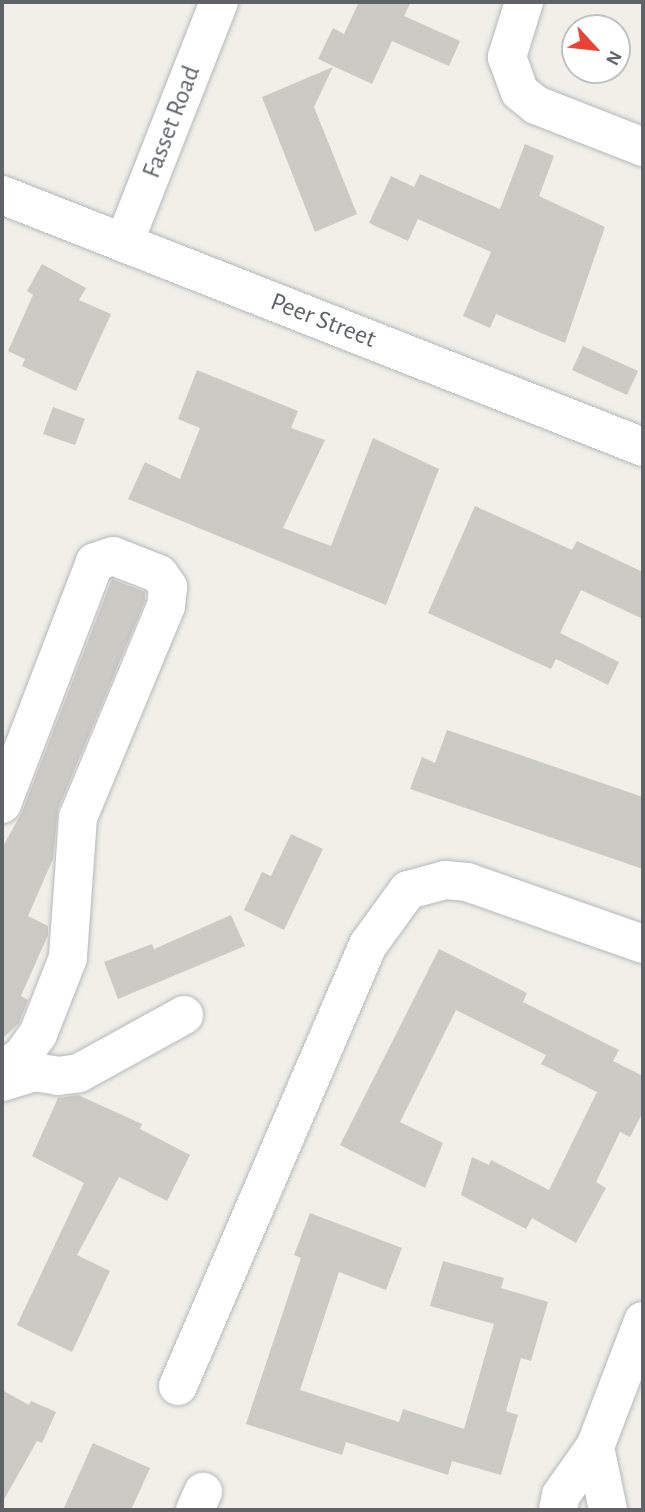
<!DOCTYPE html>
<style>
body{margin:0}
#map{position:relative;width:645px;height:1512px;overflow:hidden;background:#f1efe8;font-family:"Alegreya Sans",sans-serif}
div>[style]{position:absolute}
.building>*{inset:0;background:#cccac5}
.roads{filter:drop-shadow(0 0 2px #b5b8bc) drop-shadow(0 0 2px #b5b8bc)}
.minor>*{height:38px;margin:-19px;padding:0 19px;transform-origin:19px;border-radius:19px;background:#fff}
span{translate:-50% -50%;white-space:nowrap;text-align:center;line-height:1.15;-webkit-text-stroke:6px #fff;paint-order:stroke}
.street-label{font-size:26px;color:#5f6368}
.frame{position:absolute;inset:0;border:4px solid #5f6368;pointer-events:none}
.north{position:absolute;left:561px;top:14px;width:70px;height:70px;box-sizing:border-box;background:#fff;border:2px solid #bfc1c3;border-radius:50%;rotate:117deg;font-size:19px;font-weight:700;line-height:28px;text-align:center;color:#5f6368}
.north::after{content:'';display:block;margin:auto;width:24px;height:32px;background:#ea4335;clip-path:polygon(50% 0,100% 100%,50% 72%,0 100%)}
</style>
<div id="map">
<div class="building">
<div style="clip-path:polygon(359px 2px,411px 2px,404px 16px,460px 41px,449px 66px,392px 41px,372px 84px,318px 59px,333px 28px,344px 34px)"></div>
<div style="clip-path:polygon(333px 67px,314px 107px,357px 214px,315px 232px,262px 97px)"></div>
<div style="clip-path:polygon(525px 144px,554px 156px,539px 196px,605px 227px,565px 343px,496px 314px,490px 328px,463px 316px,491px 252px,418px 219px,408px 241px,369px 223px,391px 176px,414px 187px,420px 174px,500px 209px)"></div>
<div style="clip-path:polygon(42px 264px,86px 288px,79px 300px,111px 314px,76px 391px,22px 366px,25px 359px,8px 351px,33px 295px,27px 291px)"></div>
<div style="clip-path:polygon(583px 346px,638px 371px,627px 395px,572px 370px)"></div>
<div style="clip-path:polygon(197px 370px,298px 411px,291px 428px,325px 440px,283px 528px,331px 546px,373px 438px,439px 469px,386px 605px,128px 499px,145px 462px,180px 479px,200px 428px,178px 419px)"></div>
<div style="clip-path:polygon(53px 407px,85px 419px,75px 445px,43px 434px)"></div>
<div style="clip-path:polygon(475px 506px,572px 550px,577px 541px,643px 572px,643px 619px,581px 590px,560px 633px,619px 662px,608px 685px,556px 659px,551px 669px,428px 613px)"></div>
<div style="clip-path:polygon(112px 579px,145px 592px,145px 601px,58px 809px,53px 859px,28px 916px,48px 926px,48px 935px,21px 996px,28px 1000px,19px 1023px,2px 1039px,2px 848px,22px 812px)"></div>
<div style="clip-path:polygon(447px 730px,643px 797px,643px 869px,410px 789px,422px 757px,435px 763px)"></div>
<div style="clip-path:polygon(291px 834px,323px 849px,284px 930px,244px 910px,262px 872px,271px 876px)"></div>
<div style="clip-path:polygon(231px 915px,245px 946px,118px 999px,104px 962px,152px 944px,154px 949px)"></div>
<div style="clip-path:polygon(439px 949px,527px 993px,523px 1002px,619px 1050px,613px 1061px,643px 1076px,643px 1112px,630px 1137px,620px 1132px,596px 1182px,606px 1188px,576px 1243px,532px 1218px,526px 1229px,461px 1195px,472px 1157px,489px 1165px,491px 1160px,549px 1190px,597px 1092px,541px 1064px,546px 1055px,456px 1010px,400px 1122px,443px 1143px,425px 1188px,340px 1145px)"></div>
<div style="clip-path:polygon(78px 1095px,142px 1124px,140px 1129px,190px 1155px,167px 1201px,119px 1177px,77px 1255px,110px 1271px,72px 1352px,17px 1325px,84px 1183px,32px 1156px,58px 1098px)"></div>
<div style="clip-path:polygon(310px 1213px,402px 1248px,386px 1290px,339px 1272px,300px 1390px,399px 1422px,403px 1409px,464px 1429px,494px 1324px,430px 1306px,443px 1261px,504px 1278px,501px 1288px,548px 1302px,531px 1361px,521px 1358px,506px 1411px,518px 1415px,501px 1475px,452px 1461px,448px 1475px,346px 1442px,342px 1455px,246px 1424px,301px 1258px,294px 1255px)"></div>
<div style="clip-path:polygon(2px 1390px,29px 1405px,31px 1401px,56px 1412px,42px 1443px,37px 1441px,2px 1503px)"></div>
<div style="clip-path:polygon(93px 1443px,150px 1468px,131px 1510px,63px 1510px)"></div>
</div>
<div class="roads">
<div class="minor">
<div style="left:524px;top:2px;width:58px;rotate:107.2deg"></div>
<div style="left:507px;top:57px;width:37px;rotate:70deg"></div>
<div style="left:520px;top:92px;width:21px;rotate:39deg"></div>
<div style="left:536px;top:105px;width:115px;rotate:21.4deg"></div>
<div style="left:2px;top:195px;width:689px;rotate:21.46deg"></div>
<div style="left:124px;top:243px;width:259px;rotate:-68.5deg"></div>
<div style="left:2px;top:804px;width:259px;rotate:-69deg"></div>
<div style="left:95px;top:562px;width:19px;rotate:-18deg"></div>
<div style="left:113px;top:556px;width:49px;rotate:21.4deg"></div>
<div style="left:159px;top:574px;width:16px;rotate:55deg"></div>
<div style="left:168px;top:587px;width:19px;rotate:96deg"></div>
<div style="left:166px;top:606px;width:229px;rotate:112.6deg"></div>
<div style="left:78px;top:817px;width:141px;rotate:94.1deg"></div>
<div style="left:68px;top:958px;width:82px;rotate:111.5deg"></div>
<div style="left:38px;top:1034px;width:29px;rotate:126deg"></div>
<div style="left:21px;top:1057px;width:23px;rotate:146deg"></div>
<div style="left:2px;top:1082px;width:34px;rotate:-17deg"></div>
<div style="left:34px;top:1072px;width:24px;rotate:9deg"></div>
<div style="left:58px;top:1076px;width:21px;rotate:-8deg"></div>
<div style="left:79px;top:1073px;width:120px;rotate:-28.9deg"></div>
<div style="left:178px;top:1386px;width:480px;rotate:-66.7deg"></div>
<div style="left:368px;top:945px;width:68px;rotate:-54deg"></div>
<div style="left:408px;top:890px;width:38px;rotate:-15deg"></div>
<div style="left:445px;top:880px;width:22px;rotate:5deg"></div>
<div style="left:467px;top:882px;width:187px;rotate:19.4deg"></div>
<div style="left:595px;top:1447px;width:64px;rotate:78.3deg"></div>
<div style="left:195px;top:1510px;width:20px;rotate:-66deg"></div>
<div style="left:558px;top:1510px;width:15px;rotate:-79deg"></div>
<div style="left:561px;top:1495px;width:59px;rotate:-54.7deg"></div>
<div style="left:595px;top:1447px;width:135px;rotate:-69.1deg"></div>
</div>
</div>
<div class="street-label">
<span style="left:172px;top:122px;rotate:-69deg">Fasset Road</span>
<span style="left:323px;top:321px;rotate:21deg">Peer Street</span>
</div>
<div class="frame"></div>
<div class="north">N</div>
</div>
